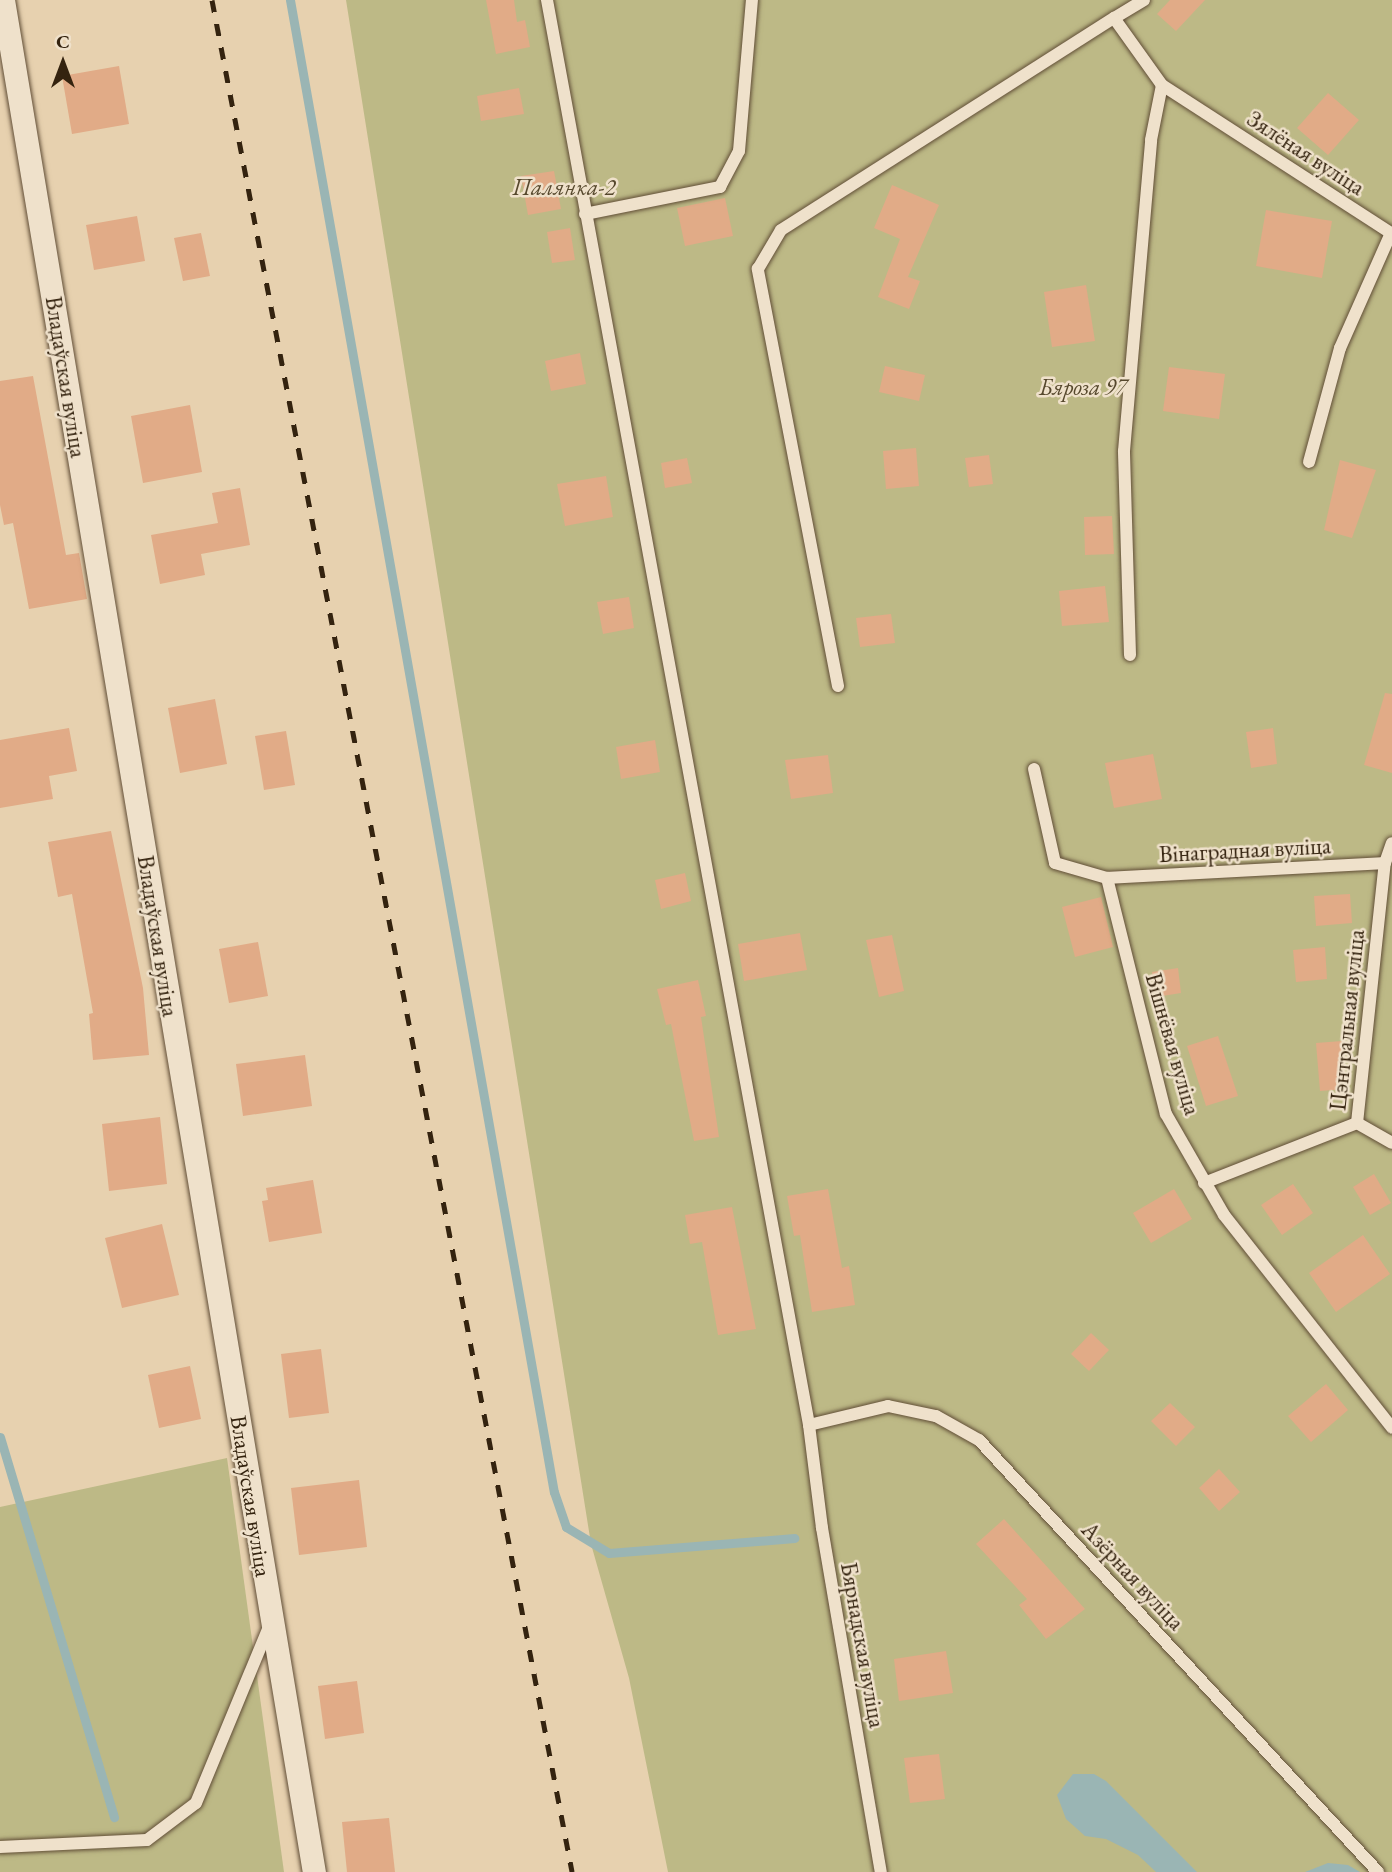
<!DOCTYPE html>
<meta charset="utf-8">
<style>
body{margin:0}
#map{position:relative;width:1392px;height:1872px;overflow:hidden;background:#e7d1af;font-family:"EB Garamond",serif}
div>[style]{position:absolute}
.green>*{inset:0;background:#bdb986}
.water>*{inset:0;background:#9ab5b4}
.stream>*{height:9px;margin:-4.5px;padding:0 4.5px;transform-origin:4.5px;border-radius:4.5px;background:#9ab5b4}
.building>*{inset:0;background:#e1ab87}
.roads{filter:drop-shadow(0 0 2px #614e37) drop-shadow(0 0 2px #614e37)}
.lane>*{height:12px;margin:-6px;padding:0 6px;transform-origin:6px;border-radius:6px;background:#efe1cb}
.street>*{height:23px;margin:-11.5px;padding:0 11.5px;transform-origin:11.5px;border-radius:11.5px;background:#efe1cb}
.rail>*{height:5px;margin-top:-2.5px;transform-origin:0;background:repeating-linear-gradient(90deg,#34230f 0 12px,transparent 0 24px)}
span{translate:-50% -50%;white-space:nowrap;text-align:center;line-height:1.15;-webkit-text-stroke:5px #efe1cb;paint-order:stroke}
.street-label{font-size:23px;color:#34230f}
.park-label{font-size:23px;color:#56482d;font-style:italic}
.north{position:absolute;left:28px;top:28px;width:70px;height:70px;-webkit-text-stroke:5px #efe1cb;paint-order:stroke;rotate:0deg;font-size:19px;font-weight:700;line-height:28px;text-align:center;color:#34230f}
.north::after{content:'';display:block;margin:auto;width:24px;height:32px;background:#34230f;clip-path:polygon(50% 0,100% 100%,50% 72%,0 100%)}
</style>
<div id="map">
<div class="green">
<div style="clip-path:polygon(346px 0,1392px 0,1392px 1872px,668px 1872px,629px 1678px,591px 1544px)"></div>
<div style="clip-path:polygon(227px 1458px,284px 1872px,0 1872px,0 1507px)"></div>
</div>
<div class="water">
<div style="clip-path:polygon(1073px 1774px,1094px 1774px,1106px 1781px,1197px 1872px,1156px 1872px,1138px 1855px,1106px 1839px,1085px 1836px,1066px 1819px,1057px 1795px)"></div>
<div style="clip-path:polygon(1328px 1863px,1348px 1865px,1360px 1872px,1305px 1872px)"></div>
</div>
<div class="stream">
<div style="left:290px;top:0;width:1515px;rotate:79.97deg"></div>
<div style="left:554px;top:1492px;width:37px;rotate:71deg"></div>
<div style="left:566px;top:1527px;width:50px;rotate:31.2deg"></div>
<div style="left:609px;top:1553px;width:186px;rotate:-4.6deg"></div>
<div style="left:0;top:1437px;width:397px;rotate:73.3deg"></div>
</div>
<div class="building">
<div style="clip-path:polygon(486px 0,514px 0,517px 22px,525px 20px,530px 47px,496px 54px)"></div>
<div style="clip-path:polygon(1170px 0,1205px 0,1176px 31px,1157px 14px)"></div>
<div style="clip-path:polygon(119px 66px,129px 124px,72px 134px,62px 76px)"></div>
<div style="clip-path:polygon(519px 88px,524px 114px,481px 121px,477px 96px)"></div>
<div style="clip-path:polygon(1328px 93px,1359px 120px,1328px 155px,1297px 128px)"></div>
<div style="clip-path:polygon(554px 171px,561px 209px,528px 215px,521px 176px)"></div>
<div style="clip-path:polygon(892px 185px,939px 205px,908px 277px,920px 281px,909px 309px,878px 297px,900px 239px,874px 228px)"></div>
<div style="clip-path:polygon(725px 198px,733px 236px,685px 246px,677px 208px)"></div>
<div style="clip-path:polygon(1266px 210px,1332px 221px,1322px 278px,1256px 266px)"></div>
<div style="clip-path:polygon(137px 216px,145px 261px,94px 270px,86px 225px)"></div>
<div style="clip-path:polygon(570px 228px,575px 260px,552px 263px,547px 232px)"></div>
<div style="clip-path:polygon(201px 233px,210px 276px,183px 281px,174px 238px)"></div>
<div style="clip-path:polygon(1086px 285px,1095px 341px,1052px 347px,1044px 292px)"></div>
<div style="clip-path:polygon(580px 353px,586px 384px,551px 391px,545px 361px)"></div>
<div style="clip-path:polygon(885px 366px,925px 375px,919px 401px,879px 392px)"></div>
<div style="clip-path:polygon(1169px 367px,1225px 374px,1219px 419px,1163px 411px)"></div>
<div style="clip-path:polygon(33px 376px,66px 555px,79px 553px,87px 599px,29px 609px,13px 523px,4px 525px,0 505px,0 381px)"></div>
<div style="clip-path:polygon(190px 405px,202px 472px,143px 483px,131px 416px)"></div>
<div style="clip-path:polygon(916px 448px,919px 486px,886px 489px,883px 451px)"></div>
<div style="clip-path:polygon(989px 455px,993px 484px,969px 487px,965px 458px)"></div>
<div style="clip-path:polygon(687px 458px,692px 483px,665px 488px,661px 463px)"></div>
<div style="clip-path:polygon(1340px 460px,1376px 470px,1352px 538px,1324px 530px)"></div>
<div style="clip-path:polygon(606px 476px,613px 517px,565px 526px,557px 484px)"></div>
<div style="clip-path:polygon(240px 488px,250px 545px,201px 554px,205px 575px,160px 584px,151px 535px,218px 523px,212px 493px)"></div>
<div style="clip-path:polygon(1112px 516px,1114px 554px,1085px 555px,1084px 517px)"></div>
<div style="clip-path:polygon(1105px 586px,1109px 622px,1062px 626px,1059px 591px)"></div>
<div style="clip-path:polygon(629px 597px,634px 628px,603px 634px,597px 602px)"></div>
<div style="clip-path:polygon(891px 614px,895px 643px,860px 647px,856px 618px)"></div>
<div style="clip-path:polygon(1385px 693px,1392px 694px,1392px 773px,1364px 765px)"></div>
<div style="clip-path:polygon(215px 699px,227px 764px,180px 773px,168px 708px)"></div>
<div style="clip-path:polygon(69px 728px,77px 771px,49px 776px,53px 799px,0 808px,0 740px)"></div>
<div style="clip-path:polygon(1273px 728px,1277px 764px,1251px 768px,1246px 732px)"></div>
<div style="clip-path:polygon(286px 731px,295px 785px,264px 790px,255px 736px)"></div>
<div style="clip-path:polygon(655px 740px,660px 772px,621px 779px,616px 747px)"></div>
<div style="clip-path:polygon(1153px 754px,1162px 799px,1114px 808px,1105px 763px)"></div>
<div style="clip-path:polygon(828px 755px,833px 793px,791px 799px,785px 760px)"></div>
<div style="clip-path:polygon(111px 831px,143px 988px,149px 1055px,93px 1060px,89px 1014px,93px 1013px,72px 894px,58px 897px,48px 842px)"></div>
<div style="clip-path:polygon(685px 873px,691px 901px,661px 909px,655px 880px)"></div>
<div style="clip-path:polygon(1350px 894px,1352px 923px,1316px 926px,1314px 896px)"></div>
<div style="clip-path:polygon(1101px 897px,1113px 947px,1075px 957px,1062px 907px)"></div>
<div style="clip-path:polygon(800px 933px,807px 970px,744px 981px,738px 944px)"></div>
<div style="clip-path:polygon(892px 935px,904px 991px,879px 997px,866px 940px)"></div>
<div style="clip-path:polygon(258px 942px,268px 996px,229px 1003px,219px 949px)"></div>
<div style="clip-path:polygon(1325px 947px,1327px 979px,1296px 982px,1293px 950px)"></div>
<div style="clip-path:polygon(1178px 968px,1181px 993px,1156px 997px,1152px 972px)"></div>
<div style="clip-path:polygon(698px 980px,706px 1016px,701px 1017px,719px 1137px,694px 1141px,671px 1024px,666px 1025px,657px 989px)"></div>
<div style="clip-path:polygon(1218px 1036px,1238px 1096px,1206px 1106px,1187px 1046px)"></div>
<div style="clip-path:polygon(1342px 1041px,1346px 1089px,1320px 1091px,1316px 1043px)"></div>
<div style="clip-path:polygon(305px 1055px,312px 1106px,243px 1116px,236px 1064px)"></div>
<div style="clip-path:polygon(160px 1117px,167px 1184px,109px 1191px,102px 1124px)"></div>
<div style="clip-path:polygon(1374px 1174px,1391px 1203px,1370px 1215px,1353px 1187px)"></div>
<div style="clip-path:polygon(313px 1180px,322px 1233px,269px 1242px,262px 1201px,268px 1200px,266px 1188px)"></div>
<div style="clip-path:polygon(1293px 1184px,1313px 1213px,1282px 1235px,1261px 1205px)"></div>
<div style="clip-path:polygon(828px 1189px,842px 1268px,849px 1266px,855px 1305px,812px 1312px,800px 1235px,794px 1236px,787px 1196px)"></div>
<div style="clip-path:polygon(1174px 1189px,1192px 1219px,1151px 1243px,1133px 1213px)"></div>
<div style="clip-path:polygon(732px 1207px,756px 1329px,718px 1335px,702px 1242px,690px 1244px,685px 1215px)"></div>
<div style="clip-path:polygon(162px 1224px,179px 1295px,122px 1308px,105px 1238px)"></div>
<div style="clip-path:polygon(1363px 1235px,1390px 1274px,1336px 1312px,1309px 1273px)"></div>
<div style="clip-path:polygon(1091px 1333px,1109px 1350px,1089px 1371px,1071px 1354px)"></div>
<div style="clip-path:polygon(321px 1349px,329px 1413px,289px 1418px,281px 1354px)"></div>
<div style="clip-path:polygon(190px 1366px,201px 1419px,159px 1428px,148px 1375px)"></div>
<div style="clip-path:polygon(1326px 1384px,1348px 1410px,1311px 1442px,1288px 1416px)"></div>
<div style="clip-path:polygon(1170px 1403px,1195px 1427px,1176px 1446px,1151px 1421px)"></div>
<div style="clip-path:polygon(1219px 1469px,1240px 1492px,1219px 1511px,1199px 1488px)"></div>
<div style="clip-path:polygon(359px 1480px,367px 1547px,299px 1555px,291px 1488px)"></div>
<div style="clip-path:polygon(1004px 1519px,1085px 1609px,1046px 1639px,1019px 1605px,1027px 1599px,976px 1544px)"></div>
<div style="clip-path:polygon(946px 1651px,953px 1693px,899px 1701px,894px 1659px)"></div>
<div style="clip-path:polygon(357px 1681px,364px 1733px,325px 1739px,318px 1686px)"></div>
<div style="clip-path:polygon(939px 1754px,945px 1799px,910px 1803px,904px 1758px)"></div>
<div style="clip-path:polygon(389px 1818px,395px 1872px,347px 1872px,342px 1822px)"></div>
</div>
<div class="roads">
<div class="lane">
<div style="left:547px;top:0;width:1449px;rotate:79.58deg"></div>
<div style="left:809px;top:1425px;width:104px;rotate:82.8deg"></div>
<div style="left:822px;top:1528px;width:349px;rotate:80.3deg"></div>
<div style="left:1144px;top:0;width:35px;rotate:149deg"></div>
<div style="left:1114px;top:18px;width:82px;rotate:54.4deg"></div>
<div style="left:1162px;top:85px;width:273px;rotate:32.9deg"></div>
<div style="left:1391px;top:233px;width:126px;rotate:113.9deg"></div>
<div style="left:1340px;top:348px;width:118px;rotate:105.2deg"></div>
<div style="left:585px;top:214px;width:138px;rotate:-11.3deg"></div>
<div style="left:720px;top:187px;width:41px;rotate:-62.2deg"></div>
<div style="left:739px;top:151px;width:152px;rotate:-85.1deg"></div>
<div style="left:1130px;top:655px;width:204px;rotate:-91.7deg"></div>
<div style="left:1124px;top:451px;width:312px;rotate:-85deg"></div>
<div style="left:1151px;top:140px;width:56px;rotate:-78.7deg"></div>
<div style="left:838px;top:686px;width:425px;rotate:-100.9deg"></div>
<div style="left:758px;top:269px;width:45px;rotate:-59.5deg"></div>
<div style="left:781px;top:230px;width:395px;rotate:-32.5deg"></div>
<div style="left:1034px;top:769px;width:96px;rotate:77.4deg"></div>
<div style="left:1055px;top:863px;width:54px;rotate:16.1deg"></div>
<div style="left:1107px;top:878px;width:243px;rotate:76deg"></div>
<div style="left:1166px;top:1114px;width:116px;rotate:60.1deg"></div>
<div style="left:1224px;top:1215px;width:271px;rotate:51.7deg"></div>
<div style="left:1107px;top:878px;width:278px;rotate:-3.1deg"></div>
<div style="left:1357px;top:1123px;width:40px;rotate:29.7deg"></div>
<div style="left:1204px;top:1183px;width:164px;rotate:-21.4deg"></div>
<div style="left:1357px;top:1123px;width:262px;rotate:-83.9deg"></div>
<div style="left:1385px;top:863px;width:21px;rotate:-71deg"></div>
<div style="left:809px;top:1425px;width:81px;rotate:-13.5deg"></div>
<div style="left:888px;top:1406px;width:49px;rotate:11.8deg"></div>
<div style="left:936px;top:1416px;width:49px;rotate:29.2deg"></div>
<div style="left:979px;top:1440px;width:588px;rotate:47.27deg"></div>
<div style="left:0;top:1847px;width:147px;rotate:-2.7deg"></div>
<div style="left:147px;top:1840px;width:61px;rotate:-37.1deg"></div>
<div style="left:196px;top:1803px;width:194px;rotate:-67.5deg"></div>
</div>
<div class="street">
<div style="left:3px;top:0;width:1898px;rotate:80.57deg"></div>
</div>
</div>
<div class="rail">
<div style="left:212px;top:0;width:1906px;rotate:79.11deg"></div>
</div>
<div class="street-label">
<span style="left:1306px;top:153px;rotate:33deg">Зялёная вуліца</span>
<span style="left:66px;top:377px;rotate:81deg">Владаўская вуліца</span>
<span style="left:1245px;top:850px;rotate:-3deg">Вінаградная вуліца</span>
<span style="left:158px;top:936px;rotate:81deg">Владаўская вуліца</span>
<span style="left:1347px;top:1020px;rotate:-84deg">Цэнтральная вуліца</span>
<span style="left:1173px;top:1044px;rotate:74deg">Вішнёвая вуліца</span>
<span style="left:251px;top:1496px;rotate:81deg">Владаўская вуліца</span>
<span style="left:1133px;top:1576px;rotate:47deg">Азёрная вуліца</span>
<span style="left:863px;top:1645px;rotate:80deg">Бярнадская вуліца</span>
</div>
<div class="park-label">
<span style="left:564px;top:187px">Палянка-2</span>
<span style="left:1083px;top:387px">Бяроза 97</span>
</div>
<div class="north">С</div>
</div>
